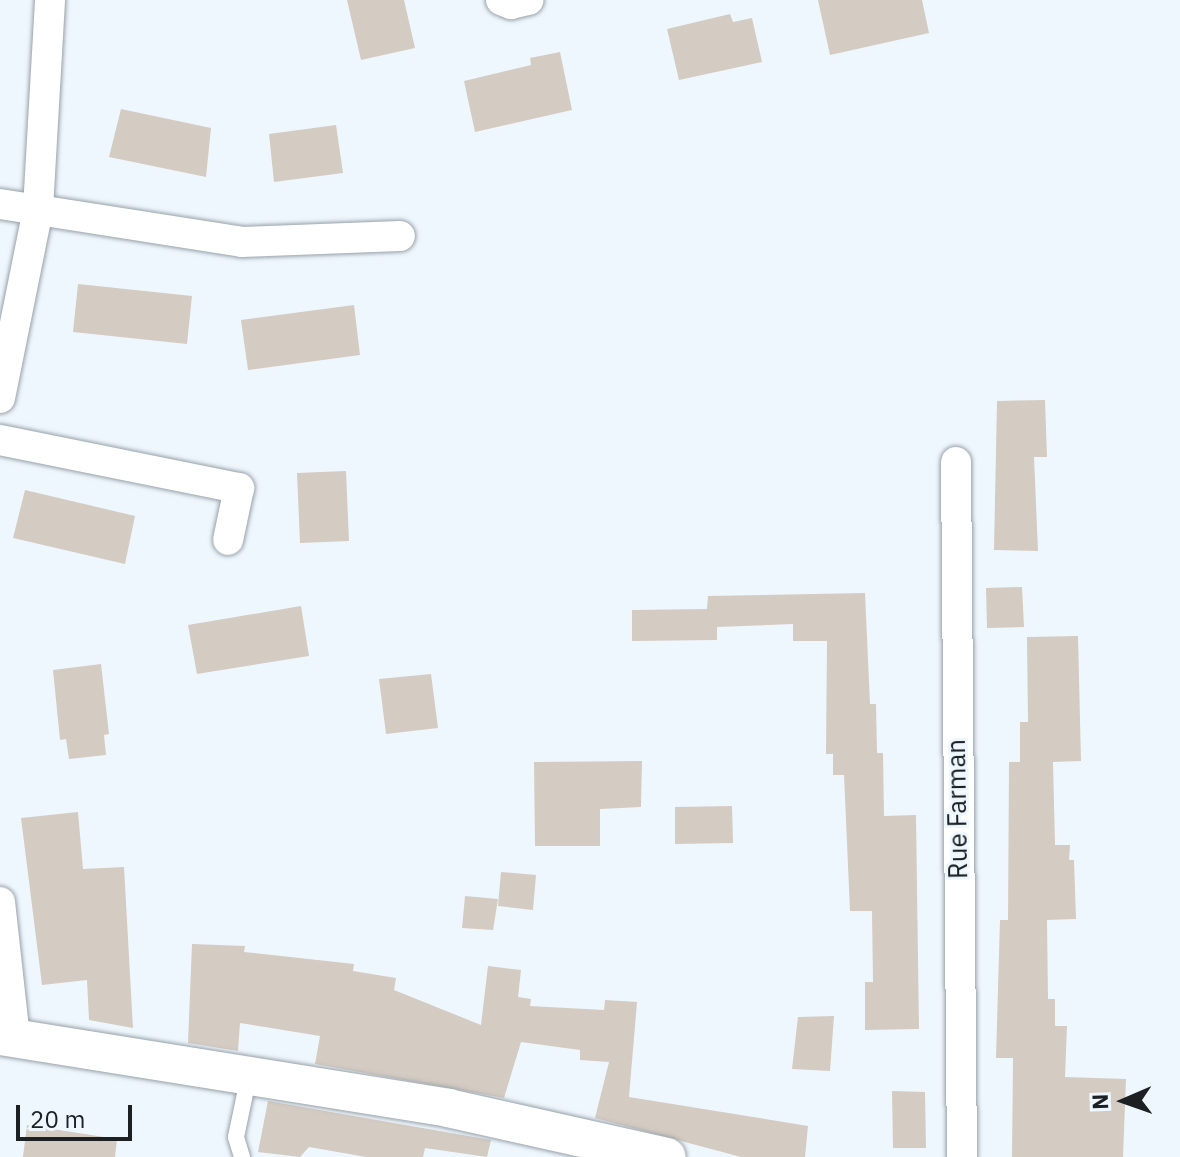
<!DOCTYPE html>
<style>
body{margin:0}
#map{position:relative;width:1180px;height:1157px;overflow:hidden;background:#eff7fe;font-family:"IBM Plex Sans",sans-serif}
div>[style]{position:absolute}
.building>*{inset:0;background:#d4cbc2}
.roads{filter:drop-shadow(0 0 2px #98a1a9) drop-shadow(0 0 2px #98a1a9)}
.service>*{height:16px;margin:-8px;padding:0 8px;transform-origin:8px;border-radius:8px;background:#fff}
.minor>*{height:30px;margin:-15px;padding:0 15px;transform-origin:15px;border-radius:15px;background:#fff}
.tertiary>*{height:38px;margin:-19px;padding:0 19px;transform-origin:19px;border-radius:19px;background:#fff}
span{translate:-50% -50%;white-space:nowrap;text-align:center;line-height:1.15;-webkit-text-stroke:6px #eff7fe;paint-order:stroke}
.street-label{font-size:26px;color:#1c2022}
.north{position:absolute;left:1084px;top:1061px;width:80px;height:80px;-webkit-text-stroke:6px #eff7fe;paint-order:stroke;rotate:268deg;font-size:22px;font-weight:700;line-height:32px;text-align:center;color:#1c2022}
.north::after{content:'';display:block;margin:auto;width:28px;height:36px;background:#1c2022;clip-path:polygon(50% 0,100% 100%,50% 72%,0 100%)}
.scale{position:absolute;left:16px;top:1105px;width:116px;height:36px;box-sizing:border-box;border:4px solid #1c2022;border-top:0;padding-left:10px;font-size:24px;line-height:28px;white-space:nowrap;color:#1c2022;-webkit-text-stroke:6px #eff7fe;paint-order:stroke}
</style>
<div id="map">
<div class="building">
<div style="clip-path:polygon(347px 0,404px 0,415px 48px,361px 60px)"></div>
<div style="clip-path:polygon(818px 0,922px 0,929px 33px,830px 55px)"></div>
<div style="clip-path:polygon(730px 14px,733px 22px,752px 18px,762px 62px,679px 80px,667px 29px)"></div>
<div style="clip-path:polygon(560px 52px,572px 110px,475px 132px,464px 81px,531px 65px,530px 58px)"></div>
<div style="clip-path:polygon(121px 109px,211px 128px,206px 177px,109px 157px)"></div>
<div style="clip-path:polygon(336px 125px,343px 173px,274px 182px,269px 134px)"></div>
<div style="clip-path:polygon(78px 284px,192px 296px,187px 344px,73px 332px)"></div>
<div style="clip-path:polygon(354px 305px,360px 355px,248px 370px,241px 320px)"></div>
<div style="clip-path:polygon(1045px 400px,1047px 457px,1034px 457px,1038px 551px,994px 550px,997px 401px)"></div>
<div style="clip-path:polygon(346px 471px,349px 541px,300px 543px,297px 473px)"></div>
<div style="clip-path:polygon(25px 490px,135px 516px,125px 564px,13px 538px)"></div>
<div style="clip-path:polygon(1022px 587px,1024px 627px,987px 628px,986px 588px)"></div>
<div style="clip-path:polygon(865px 593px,870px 704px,876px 704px,877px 753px,883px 753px,884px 816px,916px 815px,919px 1029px,865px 1030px,865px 982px,873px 982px,872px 911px,850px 911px,844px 775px,833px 775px,833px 754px,826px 754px,827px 641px,793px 641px,793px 624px,717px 627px,717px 640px,632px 641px,632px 610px,707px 609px,708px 596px)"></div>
<div style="clip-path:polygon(301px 606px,309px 656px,197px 674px,188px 625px)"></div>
<div style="clip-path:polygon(1078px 636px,1081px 761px,1053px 762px,1055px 845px,1070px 845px,1069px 860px,1074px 860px,1076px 919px,1047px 920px,1048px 999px,1055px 999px,1055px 1026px,1067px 1026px,1065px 1077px,1126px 1079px,1123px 1157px,1012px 1157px,1013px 1058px,996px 1058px,1000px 920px,1008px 920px,1009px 762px,1020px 762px,1020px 722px,1028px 722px,1027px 637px)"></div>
<div style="clip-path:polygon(101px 664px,109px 734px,104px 735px,106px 755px,69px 759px,66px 739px,60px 740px,53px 670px)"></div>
<div style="clip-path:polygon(431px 674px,438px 728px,386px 734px,379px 679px)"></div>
<div style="clip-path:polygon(642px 761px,641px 807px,600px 809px,600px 846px,535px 846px,534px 762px)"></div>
<div style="clip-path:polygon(732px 806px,733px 843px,675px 844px,675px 807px)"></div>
<div style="clip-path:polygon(78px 812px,83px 869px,124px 867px,133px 1028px,89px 1020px,87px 980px,42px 985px,21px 818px)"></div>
<div style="clip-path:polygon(501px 872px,536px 875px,533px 910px,498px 906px)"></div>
<div style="clip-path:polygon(465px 896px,498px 899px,493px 930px,462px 928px)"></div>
<div style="clip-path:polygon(192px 944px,245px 946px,244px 952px,354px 964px,353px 971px,396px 978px,394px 990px,481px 1025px,488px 966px,521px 970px,518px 997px,531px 999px,530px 1006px,604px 1010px,605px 1000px,637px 1002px,629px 1097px,808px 1126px,805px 1157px,741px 1157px,595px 1118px,609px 1062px,580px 1060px,580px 1050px,521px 1042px,504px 1098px,315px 1064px,320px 1036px,240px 1023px,238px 1051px,188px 1043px)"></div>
<div style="clip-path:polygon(834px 1016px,830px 1071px,792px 1069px,798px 1017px)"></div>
<div style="clip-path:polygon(892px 1091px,925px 1092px,926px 1148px,893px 1148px)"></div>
<div style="clip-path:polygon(268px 1101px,491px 1140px,487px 1157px,425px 1148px,423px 1157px,366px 1157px,309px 1147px,300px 1157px,258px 1152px)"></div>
<div style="clip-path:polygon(27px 1125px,117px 1139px,115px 1157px,23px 1157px)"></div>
</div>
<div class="roads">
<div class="service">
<div style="left:242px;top:1157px;width:21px;rotate:-107deg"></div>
<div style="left:236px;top:1137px;width:63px;rotate:-78.2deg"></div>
</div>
<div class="minor">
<div style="left:501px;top:0;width:11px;rotate:22deg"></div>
<div style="left:511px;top:4px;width:18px;rotate:-13deg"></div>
<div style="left:0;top:204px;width:245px;rotate:8.9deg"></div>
<div style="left:242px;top:242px;width:158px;rotate:-2.2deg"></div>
<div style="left:0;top:398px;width:193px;rotate:-78.6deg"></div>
<div style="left:38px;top:209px;width:209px;rotate:-86.7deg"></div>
<div style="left:0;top:440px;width:244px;rotate:11.4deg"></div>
<div style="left:239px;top:488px;width:53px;rotate:101.9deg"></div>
<div style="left:956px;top:462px;width:695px;rotate:89.51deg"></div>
<div style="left:0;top:902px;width:136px;rotate:83.7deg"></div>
</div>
<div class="tertiary">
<div style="left:0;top:1036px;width:454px;rotate:9.1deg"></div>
<div style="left:448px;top:1108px;width:224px;rotate:12.6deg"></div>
</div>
</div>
<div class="street-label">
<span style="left:957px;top:809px;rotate:-91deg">Rue Farman</span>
</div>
<div class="north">N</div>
<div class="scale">20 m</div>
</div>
